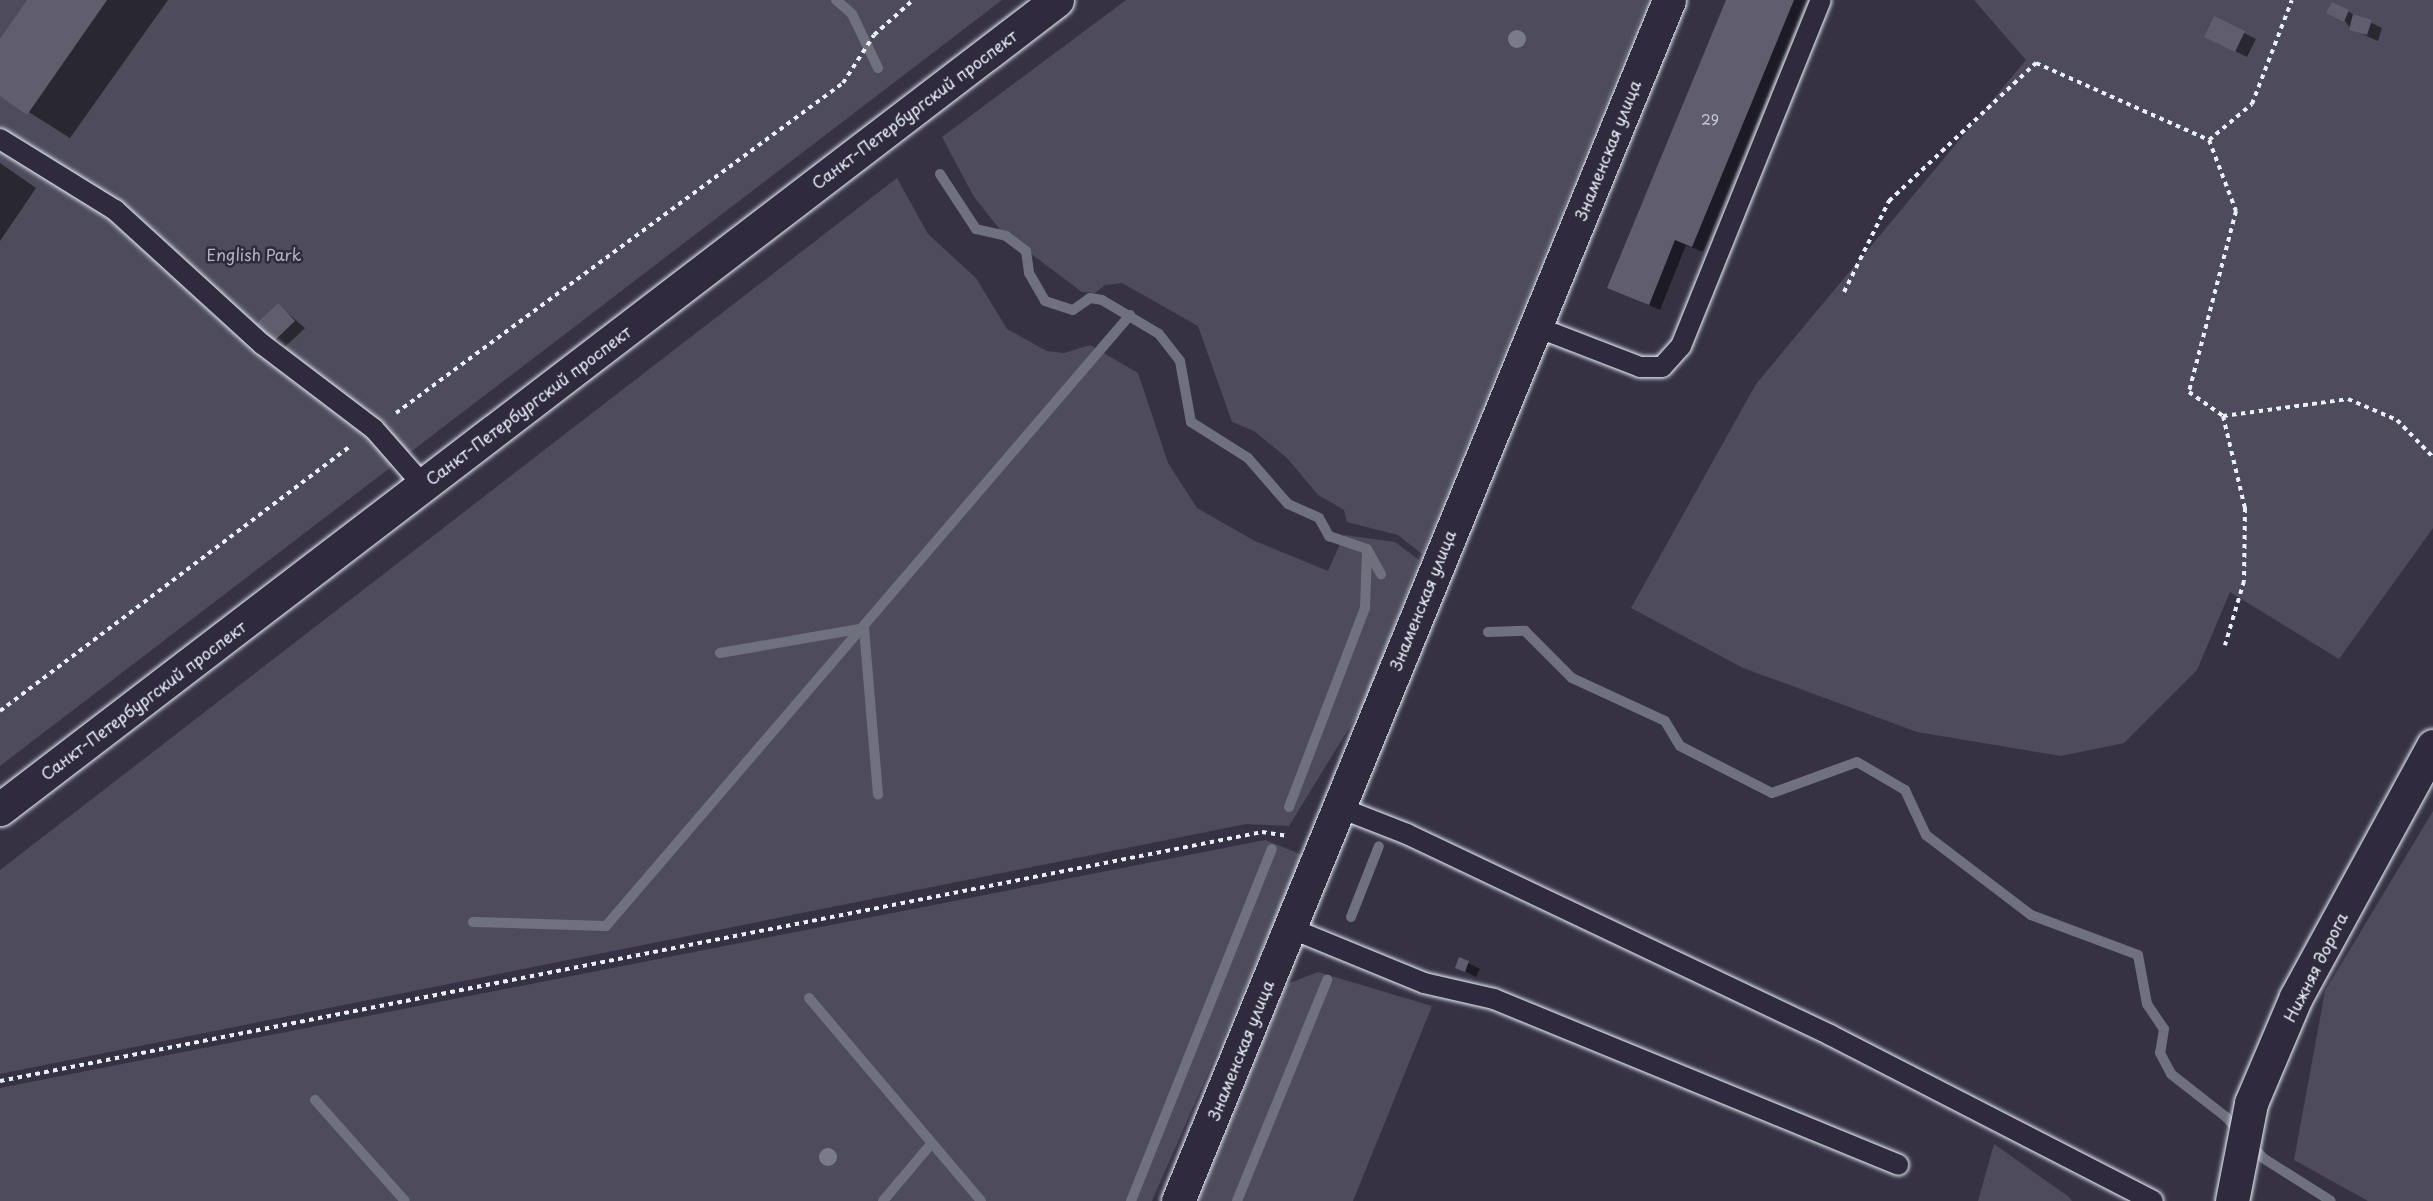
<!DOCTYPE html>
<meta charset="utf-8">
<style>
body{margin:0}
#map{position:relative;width:2433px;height:1201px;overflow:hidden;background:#363244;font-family:"Playpen Sans",sans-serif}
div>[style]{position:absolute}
.green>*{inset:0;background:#4d4b5c}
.shadow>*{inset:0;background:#0007}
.stream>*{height:10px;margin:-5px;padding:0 5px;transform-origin:5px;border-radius:5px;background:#70717f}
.building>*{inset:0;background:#605e6e}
.path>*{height:4px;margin-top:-2px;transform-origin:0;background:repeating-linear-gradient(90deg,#e8f1f8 0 4.5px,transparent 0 9px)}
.roads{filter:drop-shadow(0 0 2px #e8f1f8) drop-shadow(0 0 2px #e8f1f8)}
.service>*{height:20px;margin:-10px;padding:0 10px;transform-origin:10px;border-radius:10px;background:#2f2a3d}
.minor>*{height:33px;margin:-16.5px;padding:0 16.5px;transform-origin:16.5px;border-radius:16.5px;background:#2f2a3d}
.primary>*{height:33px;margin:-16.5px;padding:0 16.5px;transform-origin:16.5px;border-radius:16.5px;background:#2f2a3d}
.trees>*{width:18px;height:18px;margin:-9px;border-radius:50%;background:#7a7b89}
span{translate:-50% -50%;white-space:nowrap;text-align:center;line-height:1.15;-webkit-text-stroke:5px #2f2a3d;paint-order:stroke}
.number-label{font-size:14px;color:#c6ccd6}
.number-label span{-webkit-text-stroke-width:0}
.street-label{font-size:16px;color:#e8f1f8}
.park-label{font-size:16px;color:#b2b7c1}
</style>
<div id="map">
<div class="green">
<div style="clip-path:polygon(0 0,1002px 0,0 766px)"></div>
<div style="clip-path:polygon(1126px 0,1648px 0,1422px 554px,1398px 535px,1347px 522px,1344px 510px,1318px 495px,1287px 458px,1254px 431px,1232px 422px,1198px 326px,1122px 283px,1105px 285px,1095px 293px,1082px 292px,1002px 232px,974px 197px,942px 137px)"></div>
<div style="clip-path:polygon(1974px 0,2433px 0,2433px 528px,2339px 659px,2230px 592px,2197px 670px,2124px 743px,2061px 756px,1917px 732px,1743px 668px,1631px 608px,1756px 384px,2026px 60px)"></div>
<div style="clip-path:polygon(897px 178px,928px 234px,976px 278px,1007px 329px,1047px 351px,1064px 353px,1090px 345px,1138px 373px,1168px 463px,1197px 508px,1255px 541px,1328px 571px,1344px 535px,1395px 542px,1419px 560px,1365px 702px,1289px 826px,1246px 824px,0 1074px,0 870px)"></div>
<div style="clip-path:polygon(2433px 811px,2433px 1201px,2368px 1201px,2294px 1160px,2325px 991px)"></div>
<div style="clip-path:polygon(1265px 840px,1310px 858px,1293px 878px,1152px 1201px,0 1201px,0 1088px)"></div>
<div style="clip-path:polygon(1318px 972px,1432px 1006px,1353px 1201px,1198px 1201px,1287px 984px)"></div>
<div style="clip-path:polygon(1994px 1144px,2069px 1197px,2072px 1201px,1978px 1201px)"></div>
</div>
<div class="shadow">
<div style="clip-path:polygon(29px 0,168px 0,70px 138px,0 94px,0 42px)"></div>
<div style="clip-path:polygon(1728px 0,1807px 0,1703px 252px,1686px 245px,1660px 310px,1609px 287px)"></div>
<div style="clip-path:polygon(2332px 4px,2382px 28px,2378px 41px,2351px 29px)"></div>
<div style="clip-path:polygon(2214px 18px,2256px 39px,2247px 57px,2217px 42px)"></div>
<div style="clip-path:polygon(0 163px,36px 188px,0 241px)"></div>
<div style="clip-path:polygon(278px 305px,305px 328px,284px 348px,273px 342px)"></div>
<div style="clip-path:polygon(1460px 959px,1480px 969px,1476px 977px,1457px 967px)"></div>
</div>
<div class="stream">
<div style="left:836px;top:0;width:21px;rotate:41deg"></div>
<div style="left:852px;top:14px;width:60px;rotate:64.3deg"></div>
<div style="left:940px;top:174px;width:66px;rotate:56.8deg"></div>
<div style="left:976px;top:229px;width:31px;rotate:13deg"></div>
<div style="left:1006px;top:236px;width:25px;rotate:37deg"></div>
<div style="left:1026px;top:251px;width:22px;rotate:82deg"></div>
<div style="left:1029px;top:273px;width:32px;rotate:60deg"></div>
<div style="left:1045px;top:301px;width:29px;rotate:18deg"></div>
<div style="left:1073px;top:310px;width:21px;rotate:-35deg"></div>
<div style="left:1090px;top:298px;width:12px;rotate:9deg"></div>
<div style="left:1102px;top:300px;width:66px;rotate:30.8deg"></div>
<div style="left:1159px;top:334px;width:34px;rotate:52deg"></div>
<div style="left:1180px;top:361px;width:62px;rotate:79.8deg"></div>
<div style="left:1191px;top:422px;width:67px;rotate:32.3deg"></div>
<div style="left:1248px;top:458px;width:61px;rotate:49deg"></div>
<div style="left:1288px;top:504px;width:34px;rotate:24deg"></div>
<div style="left:1319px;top:518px;width:21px;rotate:61deg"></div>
<div style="left:1329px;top:536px;width:40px;rotate:18.9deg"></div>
<div style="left:1367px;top:549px;width:29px;rotate:61deg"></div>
<div style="left:1488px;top:632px;width:37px;rotate:-2deg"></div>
<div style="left:1525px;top:631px;width:66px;rotate:45deg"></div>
<div style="left:1572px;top:678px;width:102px;rotate:24.8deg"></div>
<div style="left:1665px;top:721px;width:29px;rotate:59deg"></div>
<div style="left:1680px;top:746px;width:103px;rotate:27.1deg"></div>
<div style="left:1772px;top:793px;width:90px;rotate:-20deg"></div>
<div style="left:1857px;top:762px;width:56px;rotate:30.3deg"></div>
<div style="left:1905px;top:790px;width:50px;rotate:65deg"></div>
<div style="left:1926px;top:835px;width:132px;rotate:37.3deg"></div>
<div style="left:2031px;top:915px;width:114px;rotate:20.5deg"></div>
<div style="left:2138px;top:955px;width:50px;rotate:79.6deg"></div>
<div style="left:2147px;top:1004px;width:30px;rotate:56deg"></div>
<div style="left:2164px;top:1029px;width:24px;rotate:99deg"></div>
<div style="left:2160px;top:1053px;width:24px;rotate:62deg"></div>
<div style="left:2171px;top:1074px;width:70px;rotate:38deg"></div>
<div style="left:2226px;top:1117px;width:55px;rotate:47.9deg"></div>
<div style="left:2263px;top:1158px;width:80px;rotate:32.3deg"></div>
<div style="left:720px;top:653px;width:146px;rotate:-9.8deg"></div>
<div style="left:864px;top:628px;width:167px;rotate:85.2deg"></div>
<div style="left:1289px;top:807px;width:213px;rotate:-69.1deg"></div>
<div style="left:1365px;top:608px;width:57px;rotate:-88deg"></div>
<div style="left:1351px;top:917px;width:76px;rotate:-68.5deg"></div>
<div style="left:473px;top:922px;width:133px;rotate:1.7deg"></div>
<div style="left:606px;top:926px;width:805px;rotate:-49.38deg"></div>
<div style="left:809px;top:998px;width:266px;rotate:49.7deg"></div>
<div style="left:315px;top:1100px;width:135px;rotate:48.3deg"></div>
<div style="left:883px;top:1201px;width:75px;rotate:-49.9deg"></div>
<div style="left:1131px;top:1201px;width:379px;rotate:-68.2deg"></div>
<div style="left:1237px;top:1201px;width:239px;rotate:-67.8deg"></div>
</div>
<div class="building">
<div style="clip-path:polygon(27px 0,107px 0,27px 115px,0 96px,0 39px)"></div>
<div style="clip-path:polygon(1726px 0,1794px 0,1692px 247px,1675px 240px,1649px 305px,1607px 288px)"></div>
<div style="clip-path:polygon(2332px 2px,2349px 10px,2344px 22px,2326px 13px)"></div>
<div style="clip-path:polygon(2353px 14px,2372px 20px,2367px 35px,2349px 30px)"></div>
<div style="clip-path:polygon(2214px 16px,2245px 31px,2235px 52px,2204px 37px)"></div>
<div style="clip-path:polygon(278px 303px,295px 321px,272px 343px,255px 325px)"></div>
<div style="clip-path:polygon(1459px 957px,1469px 961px,1465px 972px,1455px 968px)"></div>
</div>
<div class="path">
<div style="left:2209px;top:140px;width:76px;rotate:69.2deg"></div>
<div style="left:2236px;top:211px;width:187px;rotate:104.6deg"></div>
<div style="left:2189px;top:392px;width:42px;rotate:35.2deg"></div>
<div style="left:2223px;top:416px;width:126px;rotate:-7.7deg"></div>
<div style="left:2348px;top:399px;width:53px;rotate:23.2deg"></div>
<div style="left:2397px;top:420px;width:52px;rotate:45.8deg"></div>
<div style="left:1844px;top:292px;width:102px;rotate:-63.7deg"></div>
<div style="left:1889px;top:201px;width:202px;rotate:-43.2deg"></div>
<div style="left:2036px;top:63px;width:189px;rotate:24deg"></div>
<div style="left:2209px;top:140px;width:56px;rotate:-39.9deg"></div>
<div style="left:2252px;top:104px;width:111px;rotate:-69deg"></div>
<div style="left:396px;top:413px;width:556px;rotate:-36.44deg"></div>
<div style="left:843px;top:83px;width:57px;rotate:-57.1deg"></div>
<div style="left:874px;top:35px;width:52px;rotate:-41.9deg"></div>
<div style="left:2223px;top:416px;width:95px;rotate:76.6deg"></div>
<div style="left:2245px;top:508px;width:73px;rotate:90.8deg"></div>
<div style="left:2244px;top:581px;width:67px;rotate:106.5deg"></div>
<div style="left:0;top:711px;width:440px;rotate:-37.1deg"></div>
<div style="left:0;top:1081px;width:1286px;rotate:-11.16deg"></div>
<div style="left:1262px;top:832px;width:26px;rotate:9deg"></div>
</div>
<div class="roads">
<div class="service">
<div style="left:0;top:139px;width:135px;rotate:31.7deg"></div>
<div style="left:115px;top:210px;width:199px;rotate:42.4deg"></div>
<div style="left:262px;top:344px;width:141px;rotate:37.2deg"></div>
<div style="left:374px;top:429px;width:74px;rotate:48.8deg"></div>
<div style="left:1534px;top:326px;width:114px;rotate:21.1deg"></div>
<div style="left:1640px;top:367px;width:22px"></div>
<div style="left:1662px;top:367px;width:28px;rotate:-48deg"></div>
<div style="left:1681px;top:346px;width:373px;rotate:-68deg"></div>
<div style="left:1338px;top:807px;width:74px;rotate:21.4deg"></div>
<div style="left:1407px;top:834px;width:468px;rotate:25.4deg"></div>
<div style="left:1830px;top:1035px;width:363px;rotate:27.2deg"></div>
<div style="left:1290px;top:928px;width:145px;rotate:22.3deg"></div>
<div style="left:1424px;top:983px;width:72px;rotate:12.9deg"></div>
<div style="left:1494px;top:999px;width:437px;rotate:22.3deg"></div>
</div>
<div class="minor">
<div style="left:1178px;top:1201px;width:1297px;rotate:-67.76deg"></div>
<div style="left:2232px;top:1201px;width:100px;rotate:-79deg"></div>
<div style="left:2251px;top:1103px;width:115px;rotate:-67deg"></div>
<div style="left:2296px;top:997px;width:286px;rotate:-61.4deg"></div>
</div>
<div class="primary">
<div style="left:0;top:809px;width:1331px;rotate:-37.43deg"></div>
</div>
</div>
<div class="trees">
<div style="left:1517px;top:39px"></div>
<div style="left:828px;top:1157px"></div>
</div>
<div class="number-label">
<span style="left:1710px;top:120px">29</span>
</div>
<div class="street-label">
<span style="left:914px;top:109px;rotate:-37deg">Санкт-Петербургский проспект</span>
<span style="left:1607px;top:150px;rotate:-68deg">Знаменская улица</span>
<span style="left:528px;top:405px;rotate:-37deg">Санкт-Петербургский проспект</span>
<span style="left:1422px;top:600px;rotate:-68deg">Знаменская улица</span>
<span style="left:143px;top:700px;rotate:-37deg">Санкт-Петербургский проспект</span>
<span style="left:2315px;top:967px;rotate:-63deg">Нижняя дорога</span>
<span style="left:1240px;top:1050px;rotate:-68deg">Знаменская улица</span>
</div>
<div class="park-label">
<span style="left:254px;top:254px">English Park</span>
</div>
</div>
